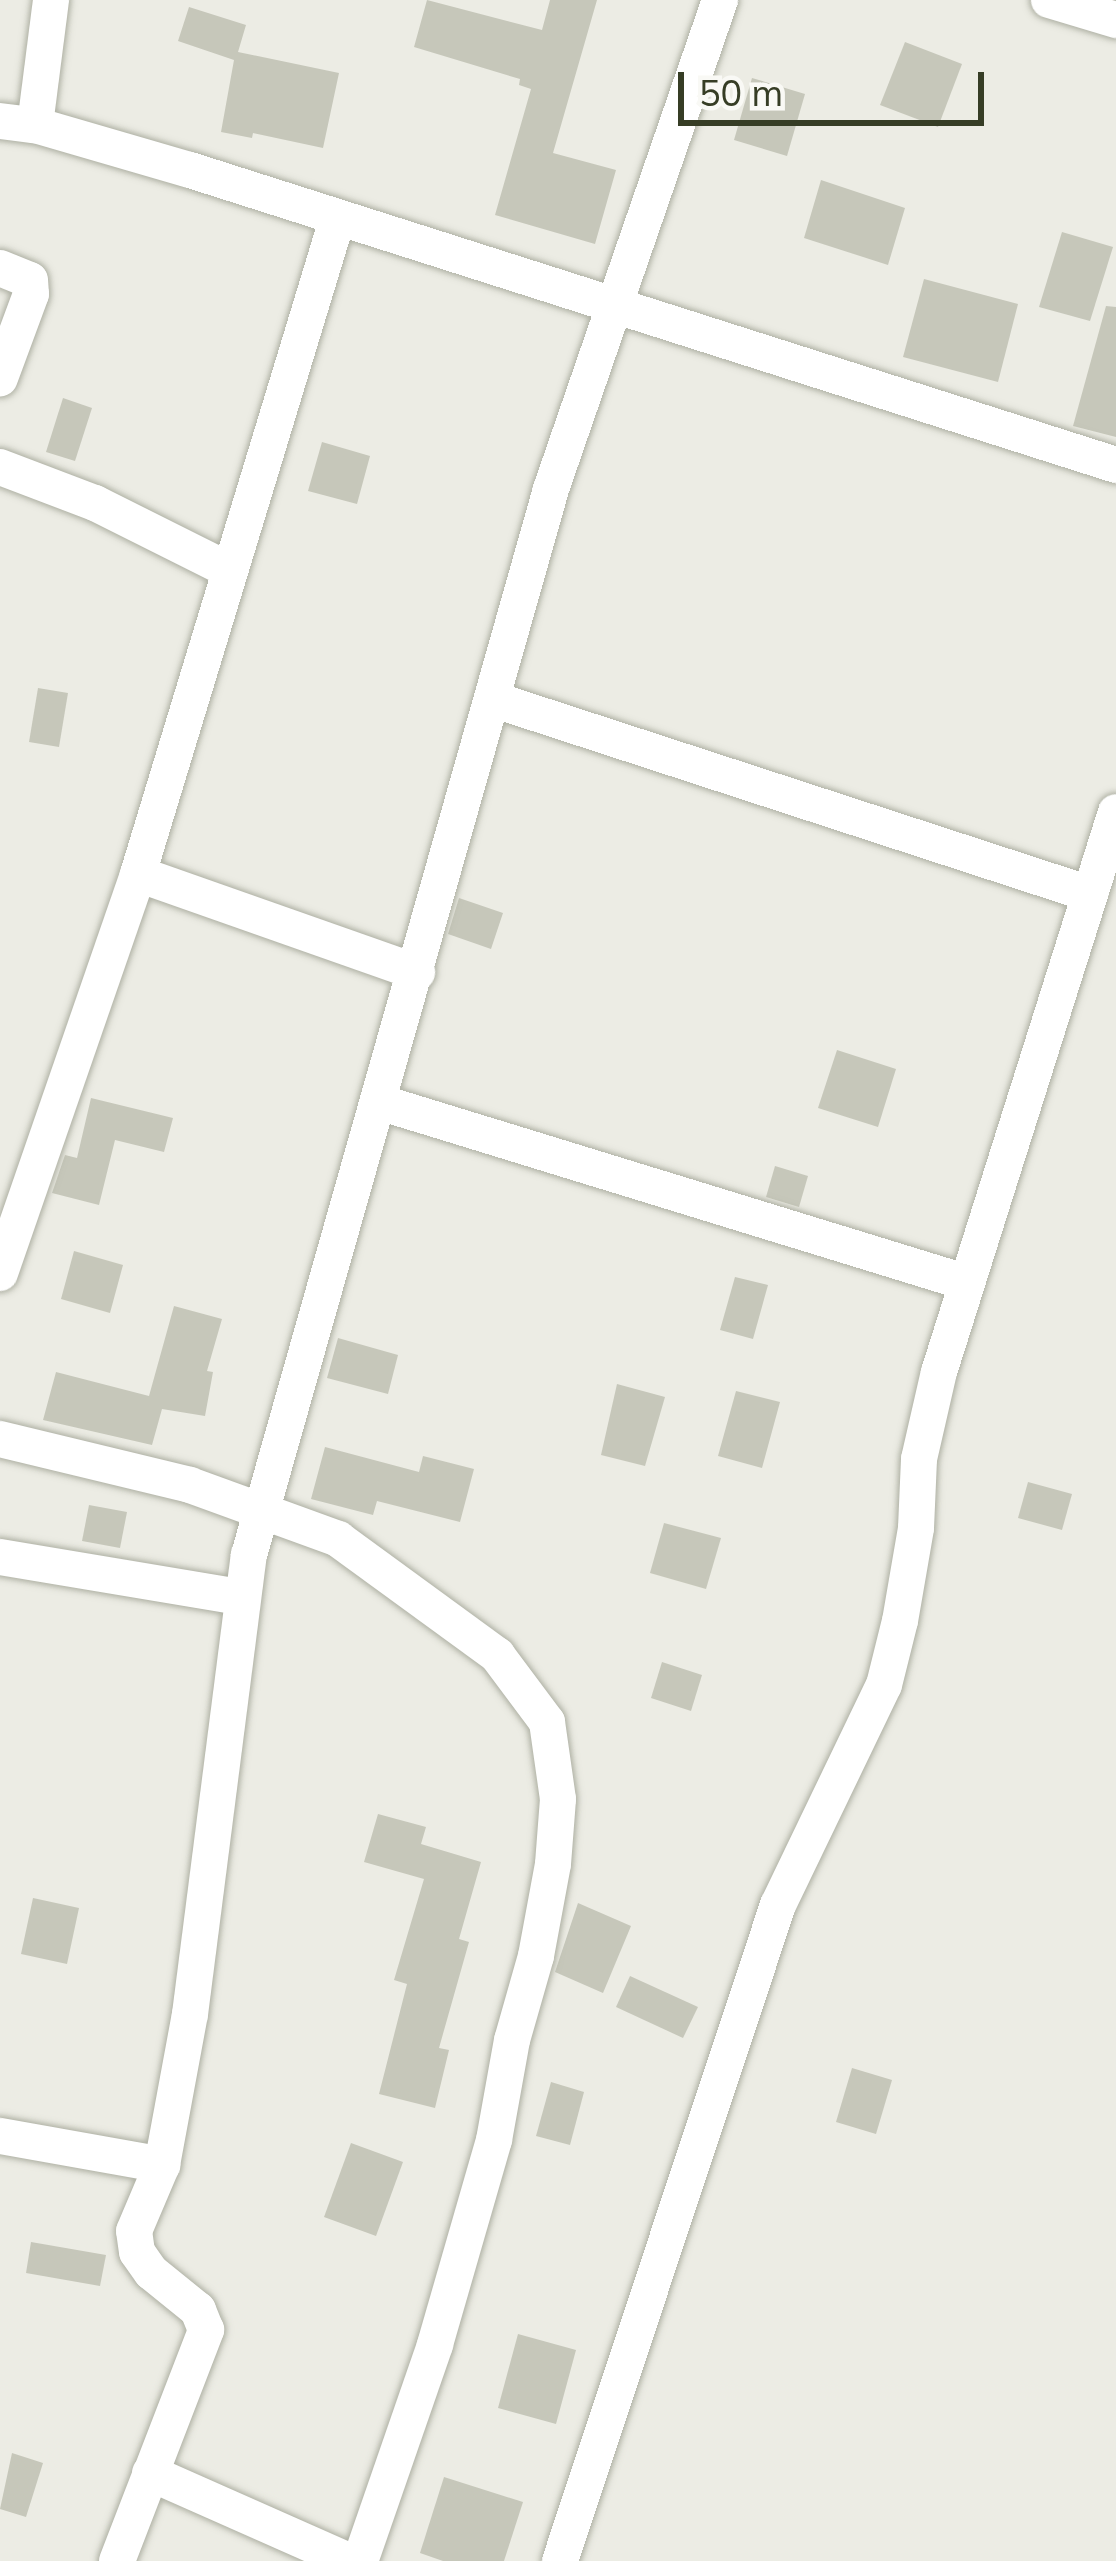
<!DOCTYPE html>
<style>
body{margin:0}
#map{position:relative;width:1116px;height:2561px;overflow:hidden;background:#ecece4;font-family:Mulish,sans-serif}
div>[style]{position:absolute}
.building>*{inset:0;background:#c6c7ba}
.roads{filter:drop-shadow(0 0 3px #aeb0a3) drop-shadow(0 0 3px #aeb0a3)}
.street>*{height:36px;margin:-18px;padding:0 18px;transform-origin:18px;border-radius:18px;background:#fff}
span{translate:-50% -50%;white-space:nowrap;text-align:center;line-height:1.15;-webkit-text-stroke:9px #f9f9f5;paint-order:stroke}
.scale{position:absolute;left:678px;top:72px;width:306px;height:54px;box-sizing:border-box;border:6px solid #363d25;border-top:0;padding-left:15px;font-size:36px;line-height:42px;white-space:nowrap;color:#363d25;-webkit-text-stroke:9px #f9f9f5;paint-order:stroke}
</style>
<div id="map">
<div class="building">
<div style="clip-path:polygon(427px 0,542px 30px,550px 0,597px 0,553px 153px,616px 170px,595px 244px,495px 215px,531px 89px,519px 85px,520px 79px,414px 47px)"></div>
<div style="clip-path:polygon(189px 7px,246px 25px,238px 52px,339px 73px,323px 148px,253px 133px,252px 138px,221px 132px,234px 60px,178px 41px)"></div>
<div style="clip-path:polygon(905px 42px,962px 64px,938px 127px,880px 105px)"></div>
<div style="clip-path:polygon(752px 78px,805px 94px,787px 156px,734px 140px)"></div>
<div style="clip-path:polygon(821px 180px,905px 208px,888px 265px,804px 238px)"></div>
<div style="clip-path:polygon(1062px 232px,1113px 247px,1090px 321px,1039px 307px)"></div>
<div style="clip-path:polygon(924px 279px,1018px 304px,998px 382px,903px 357px)"></div>
<div style="clip-path:polygon(1106px 306px,1116px 307px,1116px 437px,1073px 426px)"></div>
<div style="clip-path:polygon(63px 398px,92px 408px,75px 461px,46px 452px)"></div>
<div style="clip-path:polygon(322px 442px,370px 456px,357px 504px,308px 491px)"></div>
<div style="clip-path:polygon(38px 688px,68px 693px,59px 747px,29px 742px)"></div>
<div style="clip-path:polygon(459px 898px,503px 913px,491px 949px,448px 934px)"></div>
<div style="clip-path:polygon(837px 1050px,896px 1069px,878px 1127px,818px 1108px)"></div>
<div style="clip-path:polygon(91px 1098px,173px 1118px,164px 1152px,115px 1140px,99px 1205px,52px 1193px,65px 1155px,77px 1158px)"></div>
<div style="clip-path:polygon(775px 1166px,808px 1176px,799px 1207px,766px 1197px)"></div>
<div style="clip-path:polygon(74px 1251px,123px 1265px,110px 1313px,61px 1299px)"></div>
<div style="clip-path:polygon(735px 1277px,768px 1285px,753px 1339px,720px 1330px)"></div>
<div style="clip-path:polygon(174px 1306px,222px 1319px,207px 1371px,213px 1372px,205px 1416px,162px 1409px,152px 1445px,43px 1420px,56px 1372px,149px 1396px)"></div>
<div style="clip-path:polygon(338px 1338px,398px 1355px,388px 1394px,327px 1378px)"></div>
<div style="clip-path:polygon(617px 1384px,665px 1397px,645px 1466px,601px 1455px)"></div>
<div style="clip-path:polygon(736px 1391px,780px 1402px,762px 1468px,718px 1456px)"></div>
<div style="clip-path:polygon(325px 1447px,419px 1472px,423px 1456px,474px 1469px,460px 1522px,377px 1501px,373px 1515px,311px 1499px)"></div>
<div style="clip-path:polygon(1028px 1482px,1072px 1494px,1062px 1530px,1018px 1518px)"></div>
<div style="clip-path:polygon(89px 1505px,127px 1512px,120px 1548px,82px 1541px)"></div>
<div style="clip-path:polygon(664px 1523px,721px 1538px,706px 1589px,650px 1573px)"></div>
<div style="clip-path:polygon(662px 1662px,702px 1675px,691px 1711px,651px 1698px)"></div>
<div style="clip-path:polygon(378px 1814px,426px 1827px,421px 1844px,481px 1862px,459px 1939px,469px 1942px,439px 2048px,449px 2050px,435px 2108px,379px 2094px,407px 1984px,394px 1980px,424px 1879px,364px 1862px)"></div>
<div style="clip-path:polygon(33px 1898px,79px 1908px,67px 1964px,21px 1954px)"></div>
<div style="clip-path:polygon(578px 1903px,631px 1926px,603px 1993px,555px 1972px)"></div>
<div style="clip-path:polygon(630px 1976px,698px 2007px,683px 2038px,616px 2007px)"></div>
<div style="clip-path:polygon(852px 2068px,892px 2080px,876px 2134px,836px 2122px)"></div>
<div style="clip-path:polygon(551px 2082px,584px 2092px,570px 2145px,536px 2136px)"></div>
<div style="clip-path:polygon(351px 2143px,403px 2162px,376px 2236px,324px 2217px)"></div>
<div style="clip-path:polygon(31px 2242px,106px 2255px,100px 2286px,26px 2273px)"></div>
<div style="clip-path:polygon(518px 2334px,576px 2350px,556px 2424px,498px 2408px)"></div>
<div style="clip-path:polygon(12px 2453px,43px 2463px,26px 2517px,0 2509px)"></div>
<div style="clip-path:polygon(444px 2477px,523px 2502px,504px 2561px,443px 2561px,420px 2553px)"></div>
</div>
<div class="roads">
<div class="street">
<div style="left:1049px;top:0;width:70px;rotate:16.6deg"></div>
<div style="left:0;top:121px;width:35px;rotate:7deg"></div>
<div style="left:35px;top:125px;width:161px;rotate:16.2deg"></div>
<div style="left:190px;top:170px;width:972px;rotate:17.67deg"></div>
<div style="left:35px;top:125px;width:126px;rotate:-82.7deg"></div>
<div style="left:0;top:268px;width:32px;rotate:22deg"></div>
<div style="left:30px;top:280px;width:14px;rotate:86deg"></div>
<div style="left:31px;top:294px;width:90px;rotate:110.3deg"></div>
<div style="left:0;top:467px;width:102px;rotate:20.8deg"></div>
<div style="left:95px;top:503px;width:148px;rotate:26.6deg"></div>
<div style="left:495px;top:700px;width:626px;rotate:18.06deg"></div>
<div style="left:138px;top:874px;width:296px;rotate:19.4deg"></div>
<div style="left:379px;top:1102px;width:613px;rotate:17.08deg"></div>
<div style="left:0;top:1273px;width:422px;rotate:-70.9deg"></div>
<div style="left:138px;top:874px;width:684px;rotate:-73.08deg"></div>
<div style="left:0;top:1439px;width:195px;rotate:13.6deg"></div>
<div style="left:190px;top:1485px;width:158px;rotate:20deg"></div>
<div style="left:338px;top:1539px;width:197px;rotate:36.1deg"></div>
<div style="left:497px;top:1655px;width:84px;rotate:53.3deg"></div>
<div style="left:547px;top:1722px;width:78px;rotate:81.9deg"></div>
<div style="left:558px;top:1799px;width:65px;rotate:94.4deg"></div>
<div style="left:553px;top:1864px;width:94px;rotate:100.5deg"></div>
<div style="left:536px;top:1956px;width:87px;rotate:105.9deg"></div>
<div style="left:512px;top:2040px;width:102px;rotate:100.2deg"></div>
<div style="left:494px;top:2140px;width:213px;rotate:106.1deg"></div>
<div style="left:435px;top:2345px;width:229px;rotate:109.1deg"></div>
<div style="left:0;top:1557px;width:243px;rotate:9.5deg"></div>
<div style="left:0;top:2136px;width:165px;rotate:10.1deg"></div>
<div style="left:150px;top:2473px;width:218px;rotate:23.9deg"></div>
<div style="left:117px;top:2561px;width:248px;rotate:-68.9deg"></div>
<div style="left:206px;top:2330px;width:22px;rotate:-112deg"></div>
<div style="left:198px;top:2310px;width:60px;rotate:-141deg"></div>
<div style="left:151px;top:2272px;width:24px;rotate:-125deg"></div>
<div style="left:137px;top:2252px;width:21px;rotate:-98deg"></div>
<div style="left:134px;top:2231px;width:72px;rotate:-67deg"></div>
<div style="left:162px;top:2165px;width:154px;rotate:-79.5deg"></div>
<div style="left:190px;top:2014px;width:463px;rotate:-82.7deg"></div>
<div style="left:249px;top:1555px;width:1108px;rotate:-74.18deg"></div>
<div style="left:551px;top:489px;width:517px;rotate:-70.93deg"></div>
<div style="left:560px;top:2561px;width:691px;rotate:-71.62deg"></div>
<div style="left:778px;top:1905px;width:244px;rotate:-64.3deg"></div>
<div style="left:884px;top:1685px;width:66px;rotate:-76deg"></div>
<div style="left:900px;top:1621px;width:94px;rotate:-80.2deg"></div>
<div style="left:916px;top:1528px;width:69px;rotate:-87.5deg"></div>
<div style="left:919px;top:1459px;width:89px;rotate:-77.1deg"></div>
<div style="left:939px;top:1372px;width:587px;rotate:-72.46deg"></div>
</div>
</div>
<div class="scale">50 m</div>
</div>
